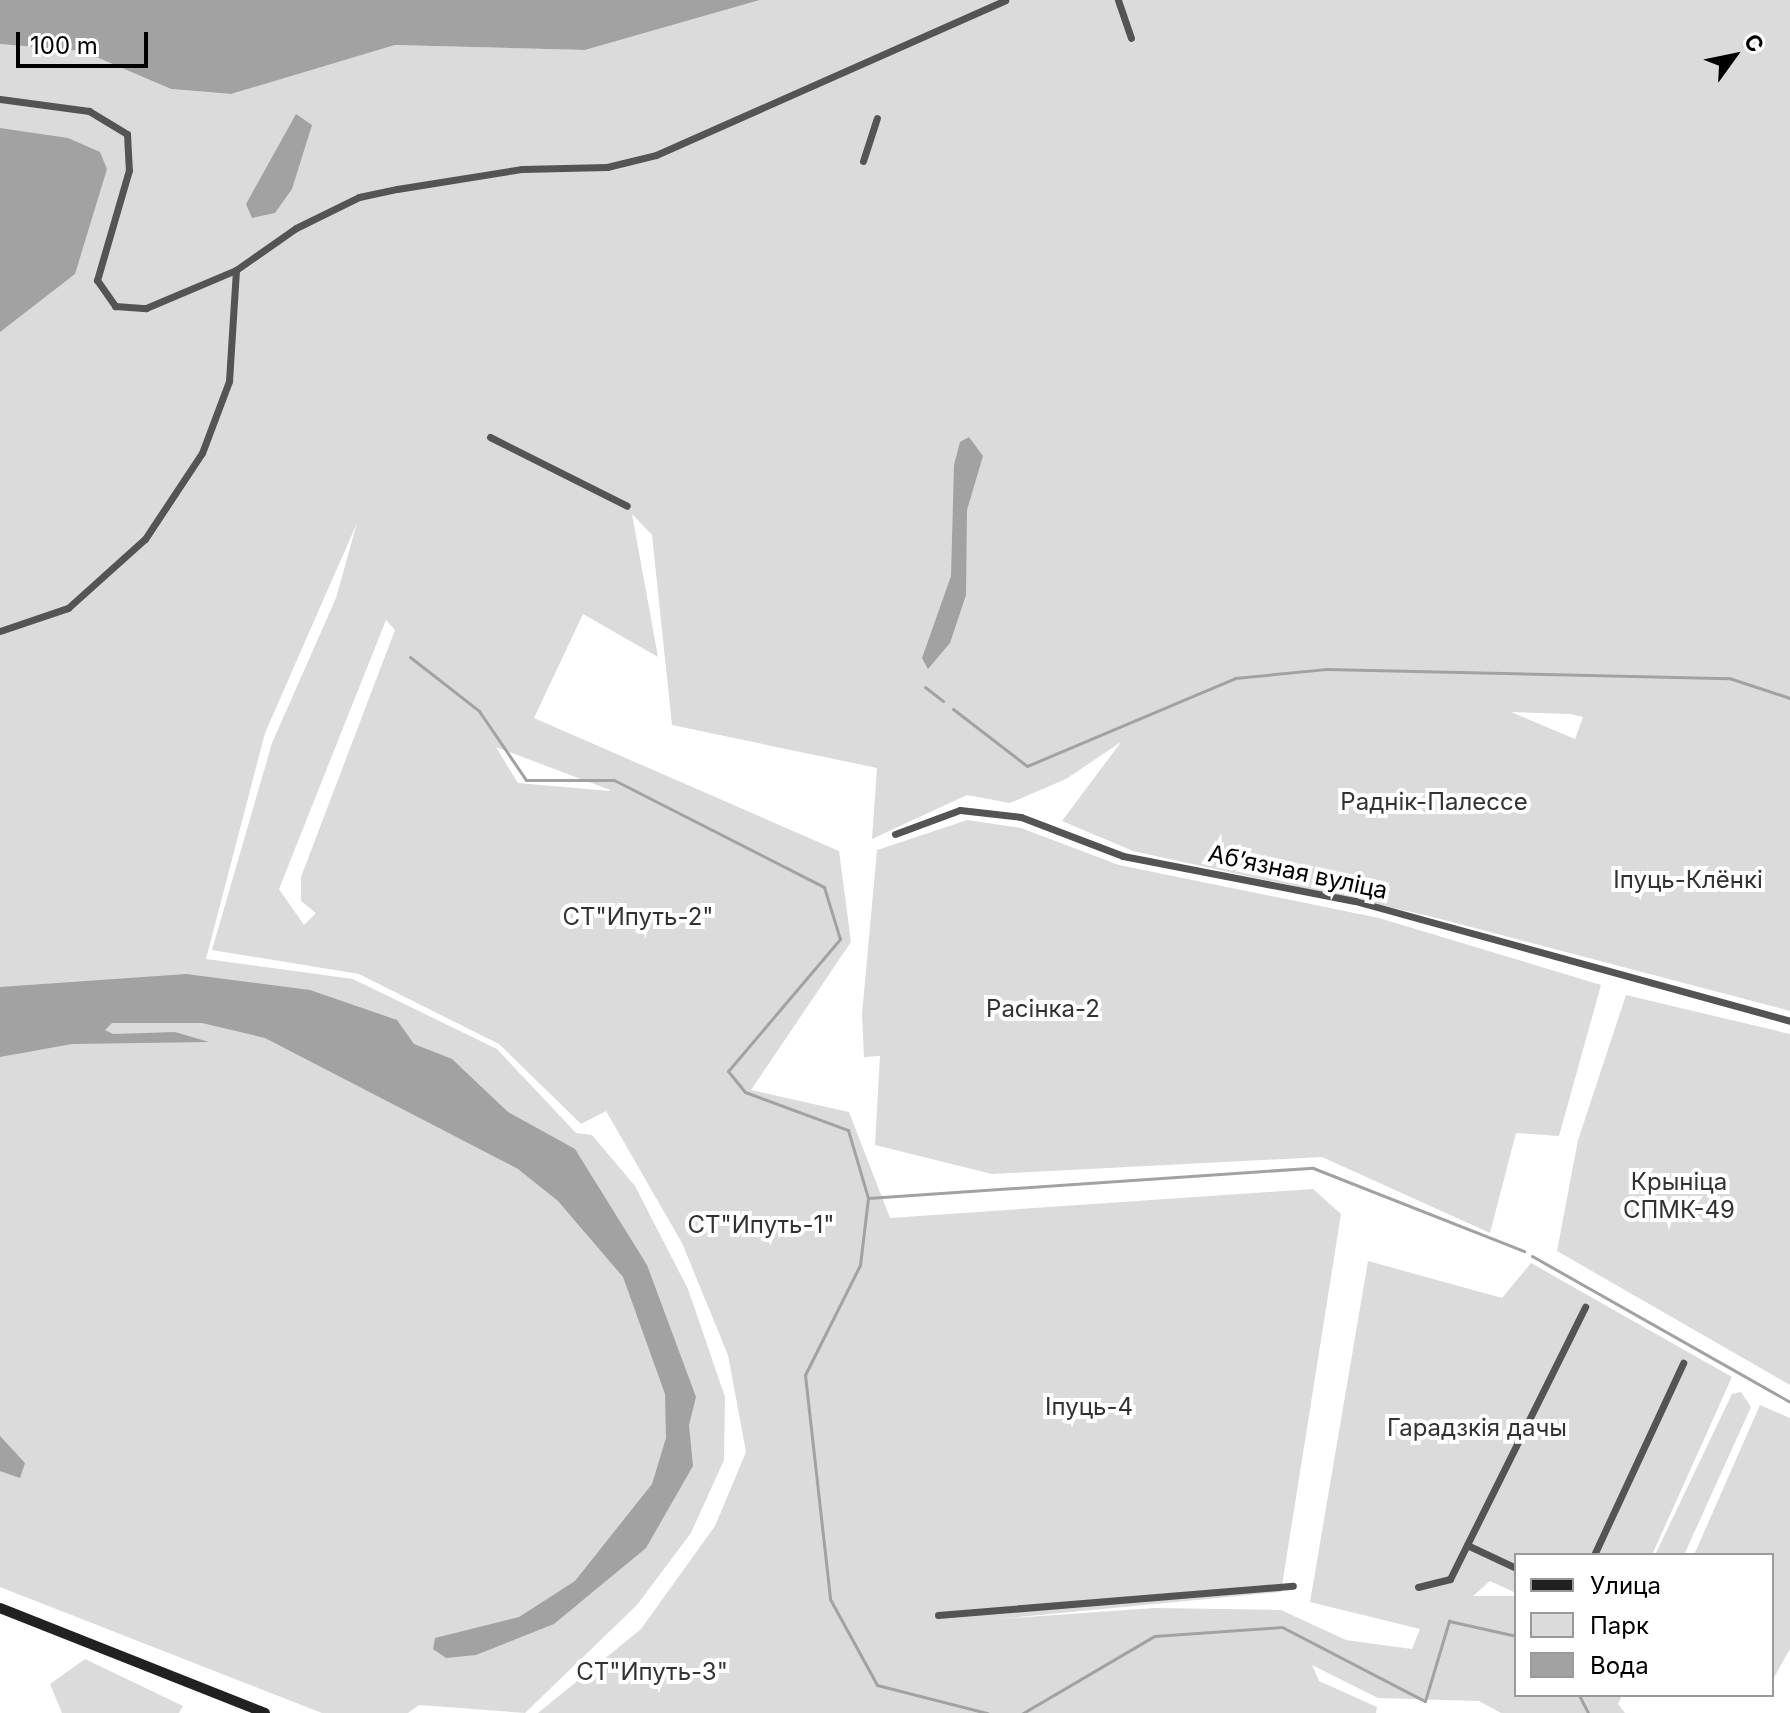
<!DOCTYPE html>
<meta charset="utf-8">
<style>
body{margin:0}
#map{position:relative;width:1790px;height:1713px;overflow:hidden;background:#fff;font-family:Inter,sans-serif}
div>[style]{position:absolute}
.green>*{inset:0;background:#dbdbdb}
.water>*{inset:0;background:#a2a2a2}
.stream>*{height:3px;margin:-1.5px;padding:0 1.5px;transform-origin:1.5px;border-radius:1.5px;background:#a2a2a2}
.street>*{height:7px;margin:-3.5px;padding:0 3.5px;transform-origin:3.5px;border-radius:3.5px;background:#545454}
.secondary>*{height:10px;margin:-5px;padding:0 5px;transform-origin:5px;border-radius:5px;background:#212121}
span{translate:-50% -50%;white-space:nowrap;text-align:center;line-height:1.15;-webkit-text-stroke:8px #fff;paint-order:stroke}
.park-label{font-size:24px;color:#323232}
.street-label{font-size:24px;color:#000}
.legend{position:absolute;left:1514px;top:1553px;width:260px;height:144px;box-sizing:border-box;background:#fff;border:2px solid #999;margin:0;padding:10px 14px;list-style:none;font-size:24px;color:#000}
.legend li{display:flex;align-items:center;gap:16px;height:40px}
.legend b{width:40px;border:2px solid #999}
.north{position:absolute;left:1694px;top:16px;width:80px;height:80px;-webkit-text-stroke:6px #fff;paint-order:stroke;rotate:57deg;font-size:22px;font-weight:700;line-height:32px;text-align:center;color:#000}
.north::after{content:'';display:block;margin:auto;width:28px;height:36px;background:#000;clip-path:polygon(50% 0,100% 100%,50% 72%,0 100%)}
.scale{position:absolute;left:16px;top:32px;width:132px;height:36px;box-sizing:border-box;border:4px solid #000;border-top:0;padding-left:10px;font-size:24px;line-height:28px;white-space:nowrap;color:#000;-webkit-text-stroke:6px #fff;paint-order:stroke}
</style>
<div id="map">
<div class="green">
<div style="clip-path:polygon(evenodd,760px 0,1790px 0,1790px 1011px,1425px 915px,1133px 851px,1062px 821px,1121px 742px,1066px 779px,1010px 803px,967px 795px,872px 839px,877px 768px,672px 725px,652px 535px,632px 514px,658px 657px,583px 614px,534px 718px,839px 851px,851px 942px,751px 1090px,849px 1112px,890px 1218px,1313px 1189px,1341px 1214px,1281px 1592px,997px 1619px,1155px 1608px,1281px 1610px,1346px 1640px,1412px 1649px,1420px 1629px,1310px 1602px,1368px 1261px,1502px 1298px,1531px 1263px,1732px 1377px,1652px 1555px,1516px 1555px,1516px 1593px,1490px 1581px,1473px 1596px,1516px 1596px,1516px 1695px,1622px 1695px,1618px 1704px,1625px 1713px,1501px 1713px,1479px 1701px,1378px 1698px,1312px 1665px,1319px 1681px,1377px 1707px,1376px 1713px,538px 1713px,641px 1629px,715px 1526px,746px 1452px,728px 1355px,682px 1243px,606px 1111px,581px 1124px,499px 1044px,359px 974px,212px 950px,272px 743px,336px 598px,357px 523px,265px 733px,206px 959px,353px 979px,497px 1049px,576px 1133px,592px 1135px,635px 1186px,688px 1289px,725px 1397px,724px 1460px,691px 1533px,637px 1605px,525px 1713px,419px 1705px,408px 1713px,322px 1713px,0 1587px,0 44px,82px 51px,171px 89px,231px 94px,395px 45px,585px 50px,760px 0,386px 620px,395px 630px,301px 877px,301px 901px,316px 913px,304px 925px,279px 889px,386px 620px,760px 0,1511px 712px,1570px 714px,1583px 717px,1575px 739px,1511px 712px,760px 0,496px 747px,610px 790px,610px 791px,518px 783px,496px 747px)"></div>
<div style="clip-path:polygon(967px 820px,1021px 828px,1119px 865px,1379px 918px,1601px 985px,1559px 1136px,1516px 1133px,1490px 1233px,1322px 1157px,992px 1174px,875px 1145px,880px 1056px,864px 1057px,862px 1014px,877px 850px)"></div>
<div style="clip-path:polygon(1626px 995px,1790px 1034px,1790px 1385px,1557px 1251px,1578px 1140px)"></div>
<div style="clip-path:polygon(1741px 1392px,1751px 1407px,1684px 1555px,1655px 1555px,1732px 1394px)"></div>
<div style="clip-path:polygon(1760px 1405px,1790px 1418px,1790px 1649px,1772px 1681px,1772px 1555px,1694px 1555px)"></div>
<div style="clip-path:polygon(85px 1659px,183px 1706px,179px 1713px,62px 1713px,50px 1684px)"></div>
</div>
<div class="water">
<div style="clip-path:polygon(0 0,760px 0,585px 50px,395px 45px,231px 94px,171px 89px,82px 51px,0 44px)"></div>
<div style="clip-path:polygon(296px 114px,312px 125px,292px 189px,275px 213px,252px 218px,246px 204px)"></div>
<div style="clip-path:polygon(0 128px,68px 138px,100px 152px,107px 169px,75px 274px,0 332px)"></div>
<div style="clip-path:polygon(969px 437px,983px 456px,967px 510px,966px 595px,950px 643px,928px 669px,922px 658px,951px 576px,954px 465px,960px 442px)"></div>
<div style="clip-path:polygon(186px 974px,310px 990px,397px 1020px,414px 1044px,452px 1059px,508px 1112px,575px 1149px,647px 1265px,696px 1397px,689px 1425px,693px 1466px,646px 1548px,554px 1624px,476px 1655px,446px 1658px,433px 1649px,435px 1638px,519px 1617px,575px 1581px,652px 1484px,666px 1438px,665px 1394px,623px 1277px,558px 1201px,518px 1169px,265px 1038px,202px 1023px,112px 1023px,105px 1030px,113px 1034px,175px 1032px,209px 1042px,72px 1044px,0 1057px,0 987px)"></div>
<div style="clip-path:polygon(0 1436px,25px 1463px,20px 1478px,0 1471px)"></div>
</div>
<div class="stream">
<div style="left:410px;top:657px;width:88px;rotate:38deg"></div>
<div style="left:479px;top:711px;width:83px;rotate:55.7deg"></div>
<div style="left:526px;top:780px;width:88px"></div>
<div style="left:614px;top:780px;width:236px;rotate:27deg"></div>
<div style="left:824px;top:887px;width:54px;rotate:72.9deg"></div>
<div style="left:840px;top:939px;width:173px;rotate:130.3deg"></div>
<div style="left:728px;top:1071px;width:27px;rotate:51deg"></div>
<div style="left:745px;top:1092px;width:110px;rotate:20.3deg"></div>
<div style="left:848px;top:1130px;width:71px;rotate:73.6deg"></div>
<div style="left:868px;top:1198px;width:67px;rotate:96.8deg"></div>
<div style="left:860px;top:1265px;width:123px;rotate:116.6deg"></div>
<div style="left:805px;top:1375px;width:225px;rotate:83.6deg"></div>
<div style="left:830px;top:1599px;width:98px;rotate:61.3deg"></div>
<div style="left:877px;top:1685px;width:114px;rotate:14.3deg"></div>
<div style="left:925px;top:687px;width:23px;rotate:38deg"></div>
<div style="left:953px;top:709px;width:93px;rotate:37.6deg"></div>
<div style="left:1027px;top:766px;width:226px;rotate:-22.9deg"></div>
<div style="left:1235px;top:678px;width:91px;rotate:-5.6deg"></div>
<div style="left:1326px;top:669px;width:403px;rotate:1.3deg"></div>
<div style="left:1729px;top:678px;width:64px;rotate:18.2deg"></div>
<div style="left:868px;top:1198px;width:446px;rotate:-3.9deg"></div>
<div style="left:1313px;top:1168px;width:227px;rotate:21.5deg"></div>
<div style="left:1532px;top:1256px;width:296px;rotate:29.5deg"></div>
<div style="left:1579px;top:1695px;width:20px;rotate:63deg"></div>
<div style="left:1023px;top:1713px;width:152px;rotate:-30.4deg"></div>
<div style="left:1154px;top:1636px;width:128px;rotate:-4deg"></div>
<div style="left:1282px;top:1627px;width:161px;rotate:27.4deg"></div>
<div style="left:1425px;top:1701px;width:84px;rotate:-73.3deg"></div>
<div style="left:1449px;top:1621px;width:69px;rotate:12.6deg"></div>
</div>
<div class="street">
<div style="left:1118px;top:0;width:40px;rotate:71.1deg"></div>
<div style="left:0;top:99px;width:90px;rotate:7.7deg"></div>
<div style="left:89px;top:111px;width:44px;rotate:31.2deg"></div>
<div style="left:127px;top:134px;width:36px;rotate:87deg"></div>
<div style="left:129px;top:170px;width:115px;rotate:106.2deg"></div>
<div style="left:97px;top:280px;width:32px;rotate:55deg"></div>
<div style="left:115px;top:306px;width:31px;rotate:4deg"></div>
<div style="left:146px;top:308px;width:98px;rotate:-22.9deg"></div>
<div style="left:863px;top:161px;width:45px;rotate:-72deg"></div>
<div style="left:490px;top:437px;width:153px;rotate:26.7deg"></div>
<div style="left:0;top:631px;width:72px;rotate:-18.7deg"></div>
<div style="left:68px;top:608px;width:103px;rotate:-41.9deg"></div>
<div style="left:145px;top:539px;width:103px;rotate:-56.5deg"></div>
<div style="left:202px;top:453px;width:77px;rotate:-69.4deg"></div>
<div style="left:229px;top:381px;width:111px;rotate:-86.4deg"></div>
<div style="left:236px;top:270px;width:73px;rotate:-35deg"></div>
<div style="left:296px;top:228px;width:70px;rotate:-26.2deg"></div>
<div style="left:359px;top:197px;width:39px;rotate:-12deg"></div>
<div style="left:397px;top:189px;width:127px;rotate:-9.1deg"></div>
<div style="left:522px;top:169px;width:85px;rotate:-1.3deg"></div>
<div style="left:607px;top:167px;width:50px;rotate:-13.8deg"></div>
<div style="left:656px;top:155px;width:382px;rotate:-23.9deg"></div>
<div style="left:895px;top:834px;width:69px;rotate:-20.3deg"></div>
<div style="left:960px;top:810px;width:61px;rotate:6.5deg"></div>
<div style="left:1021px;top:817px;width:109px;rotate:20.9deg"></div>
<div style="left:1123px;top:856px;width:236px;rotate:11deg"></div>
<div style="left:1355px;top:901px;width:451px;rotate:15.4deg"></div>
<div style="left:1467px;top:1545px;width:54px;rotate:25.1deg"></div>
<div style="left:1594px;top:1555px;width:212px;rotate:-65.1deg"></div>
<div style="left:1418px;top:1587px;width:33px;rotate:-14deg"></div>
<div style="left:1450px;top:1579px;width:304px;rotate:-63.6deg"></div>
<div style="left:938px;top:1615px;width:356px;rotate:-4.7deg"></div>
</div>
<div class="secondary">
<div style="left:0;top:1608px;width:285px;rotate:21.6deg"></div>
</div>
<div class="park-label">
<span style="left:1434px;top:802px">Раднік-Палессе</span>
<span style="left:1688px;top:880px">Іпуць-Клёнкі</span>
<span style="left:638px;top:917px">СТ"Ипуть-2"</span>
<span style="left:1043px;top:1009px">Расінка-2</span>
<span style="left:1679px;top:1196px">Крыніца<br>СПМК-49</span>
<span style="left:761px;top:1225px">СТ"Ипуть-1"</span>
<span style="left:1089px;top:1407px">Іпуць-4</span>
<span style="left:1477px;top:1428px">Гарадзкія дачы</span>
<span style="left:652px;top:1672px">СТ"Ипуть-3"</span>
</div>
<div class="street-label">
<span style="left:1298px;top:872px;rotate:12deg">Абʼязная вуліца</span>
</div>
<ul class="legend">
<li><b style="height:10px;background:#212121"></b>Улица</li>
<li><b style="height:22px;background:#dbdbdb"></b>Парк</li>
<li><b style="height:22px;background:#a2a2a2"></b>Вода</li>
</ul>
<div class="north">С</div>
<div class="scale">100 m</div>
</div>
